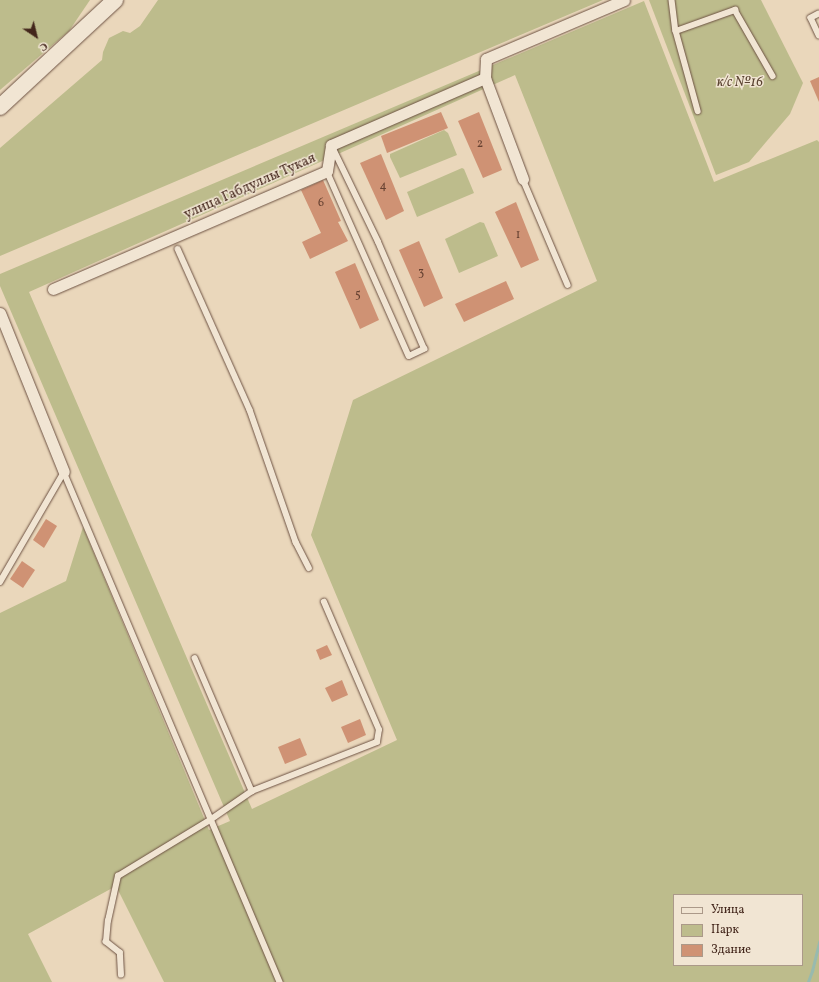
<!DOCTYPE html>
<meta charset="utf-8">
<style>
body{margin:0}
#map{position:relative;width:819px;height:982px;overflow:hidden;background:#ead7bb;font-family:Vollkorn,serif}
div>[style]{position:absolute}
.green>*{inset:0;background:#bdbc8c}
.stream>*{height:2.5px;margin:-1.25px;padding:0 1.25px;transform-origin:1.25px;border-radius:1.25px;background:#98baae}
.building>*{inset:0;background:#cf9274}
.roads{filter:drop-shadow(0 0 1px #6d5243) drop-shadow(0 0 1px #6d5243)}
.lane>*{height:5.5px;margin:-2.75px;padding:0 2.75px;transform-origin:2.75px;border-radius:2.75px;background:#f1e5d3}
.street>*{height:11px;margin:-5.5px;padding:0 5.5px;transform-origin:5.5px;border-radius:5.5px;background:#f1e5d3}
.secondary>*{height:16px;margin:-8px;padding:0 8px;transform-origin:8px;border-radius:8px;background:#f1e5d3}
span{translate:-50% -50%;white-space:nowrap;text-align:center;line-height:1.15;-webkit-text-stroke:3px #f1e5d3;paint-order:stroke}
.number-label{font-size:12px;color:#664131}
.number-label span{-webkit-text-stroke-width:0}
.park-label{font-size:14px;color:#5b4432;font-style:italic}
.street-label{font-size:14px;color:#43261b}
.legend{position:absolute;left:673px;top:894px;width:130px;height:72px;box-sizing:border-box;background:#f1e5d3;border:1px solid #ab9989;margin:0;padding:5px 7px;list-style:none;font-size:12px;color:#43261b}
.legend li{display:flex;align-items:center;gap:8px;height:20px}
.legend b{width:20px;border:1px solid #ab9989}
.north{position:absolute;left:16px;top:16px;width:40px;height:40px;-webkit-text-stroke:3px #f1e5d3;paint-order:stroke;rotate:145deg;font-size:11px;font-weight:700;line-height:16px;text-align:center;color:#43261b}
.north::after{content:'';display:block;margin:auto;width:14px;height:18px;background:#43261b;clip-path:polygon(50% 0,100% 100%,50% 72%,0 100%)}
</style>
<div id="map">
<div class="green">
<div style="clip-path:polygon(0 0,90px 0,69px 31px,0 90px)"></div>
<div style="clip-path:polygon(158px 0,603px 0,0 256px,0 148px,102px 60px,103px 52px,109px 38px,123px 31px,130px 33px,140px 26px)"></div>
<div style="clip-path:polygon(649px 0,761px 0,803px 83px,790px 114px,749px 162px,716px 175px)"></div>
<div style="clip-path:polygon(evenodd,644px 1px,714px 182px,817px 140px,819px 142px,819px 982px,164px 982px,116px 886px,28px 934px,52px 982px,0 982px,0 613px,66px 581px,83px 527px,209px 830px,230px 821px,0 286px,0 274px,644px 1px,515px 75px,597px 281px,353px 400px,311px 535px,397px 740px,252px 809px,29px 292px,515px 75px,644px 1px,674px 895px,802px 895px,802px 965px,674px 965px,674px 895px)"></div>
<div style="clip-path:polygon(444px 130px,448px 133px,457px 155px,400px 178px,390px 157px,390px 154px)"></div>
<div style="clip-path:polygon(462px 168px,464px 169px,474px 193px,417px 217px,407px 192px)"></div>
<div style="clip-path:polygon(480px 222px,484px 223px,498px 256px,459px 273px,445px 239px)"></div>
</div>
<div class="stream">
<div style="left:808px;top:982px;width:12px;rotate:-70deg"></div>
<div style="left:812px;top:971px;width:30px;rotate:-76deg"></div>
</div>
<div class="building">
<div style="clip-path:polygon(819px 77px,819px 102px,810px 81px)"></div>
<div style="clip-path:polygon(441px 112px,448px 128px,387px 153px,381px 136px)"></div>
<div style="clip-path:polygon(479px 112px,502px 170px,483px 178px,458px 121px)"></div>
<div style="clip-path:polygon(381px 154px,404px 211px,386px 220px,360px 163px)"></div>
<div style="clip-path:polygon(323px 180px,341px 221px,338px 222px,348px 241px,310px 259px,302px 242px,321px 233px,301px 190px)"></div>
<div style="clip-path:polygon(516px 202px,539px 260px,521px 268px,495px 212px)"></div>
<div style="clip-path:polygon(419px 241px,443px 298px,424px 307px,399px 250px)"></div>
<div style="clip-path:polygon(355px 263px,379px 320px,360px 329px,335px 272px)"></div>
<div style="clip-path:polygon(506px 281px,514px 299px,464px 322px,455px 304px)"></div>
<div style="clip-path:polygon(46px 519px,57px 526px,44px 548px,33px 540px)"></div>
<div style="clip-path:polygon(22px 561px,35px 570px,23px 588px,10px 579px)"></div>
<div style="clip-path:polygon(327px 645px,332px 655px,320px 660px,316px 650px)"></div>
<div style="clip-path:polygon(342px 680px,348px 695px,332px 702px,325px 688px)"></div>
<div style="clip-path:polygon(360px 719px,366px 735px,348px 743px,341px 727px)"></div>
<div style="clip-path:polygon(300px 738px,307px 755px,285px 764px,278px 747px)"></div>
</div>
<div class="roads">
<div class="lane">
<div style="left:672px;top:0;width:31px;rotate:83deg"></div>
<div style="left:676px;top:31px;width:63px;rotate:-19.6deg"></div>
<div style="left:735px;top:10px;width:76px;rotate:60.1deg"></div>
<div style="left:819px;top:14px;width:9px;rotate:153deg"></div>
<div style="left:811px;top:18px;width:19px;rotate:65deg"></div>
<div style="left:676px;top:31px;width:83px;rotate:74.6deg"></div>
<div style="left:327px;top:171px;width:202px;rotate:66.1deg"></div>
<div style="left:409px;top:356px;width:17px;rotate:-25deg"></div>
<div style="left:424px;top:349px;width:116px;rotate:-113.3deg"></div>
<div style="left:378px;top:242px;width:106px;rotate:-115.8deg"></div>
<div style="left:523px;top:179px;width:115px;rotate:67deg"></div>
<div style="left:178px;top:249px;width:176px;rotate:65.9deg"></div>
<div style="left:250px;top:410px;width:140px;rotate:70.8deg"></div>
<div style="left:296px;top:542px;width:29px;rotate:63deg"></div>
<div style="left:64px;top:472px;width:554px;rotate:67.05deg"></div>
<div style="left:0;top:582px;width:127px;rotate:-59.8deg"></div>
<div style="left:195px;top:658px;width:145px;rotate:66.8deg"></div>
<div style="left:121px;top:975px;width:22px;rotate:-93deg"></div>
<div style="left:120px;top:953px;width:18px;rotate:-142deg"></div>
<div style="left:106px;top:942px;width:21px;rotate:-85deg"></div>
<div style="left:108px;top:921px;width:46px;rotate:-77.5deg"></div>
<div style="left:118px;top:876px;width:108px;rotate:-31.3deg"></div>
<div style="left:210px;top:820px;width:51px;rotate:-34.6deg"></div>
<div style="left:252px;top:791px;width:134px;rotate:-21.4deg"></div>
<div style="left:377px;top:742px;width:12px;rotate:-81deg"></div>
<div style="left:379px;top:730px;width:139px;rotate:-113.3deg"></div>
</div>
<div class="street">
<div style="left:523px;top:179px;width:108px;rotate:-110.6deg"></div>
<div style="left:485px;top:78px;width:19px;rotate:-87deg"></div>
<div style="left:486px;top:59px;width:150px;rotate:-23.1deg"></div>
<div style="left:53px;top:289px;width:298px;rotate:-23.3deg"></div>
<div style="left:327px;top:171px;width:26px;rotate:-81deg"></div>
<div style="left:331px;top:145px;width:168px;rotate:-23.5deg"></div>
<div style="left:0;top:313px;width:171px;rotate:68.1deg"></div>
</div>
<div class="secondary">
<div style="left:0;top:107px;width:157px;rotate:-42.9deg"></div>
</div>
</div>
<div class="number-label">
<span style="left:480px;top:145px">2</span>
<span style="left:383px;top:187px">4</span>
<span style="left:321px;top:204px">6</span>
<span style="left:518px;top:236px">1</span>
<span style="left:421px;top:274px">3</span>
<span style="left:358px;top:296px">5</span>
</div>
<div class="park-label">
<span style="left:740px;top:83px">к/с №16</span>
</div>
<div class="street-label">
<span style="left:250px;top:187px;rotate:-24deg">улица Габдуллы Тукая</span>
</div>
<ul class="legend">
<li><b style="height:5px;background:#f1e5d3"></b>Улица</li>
<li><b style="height:11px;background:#bdbc8c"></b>Парк</li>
<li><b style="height:11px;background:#cf9274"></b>Здание</li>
</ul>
<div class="north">С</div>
</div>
